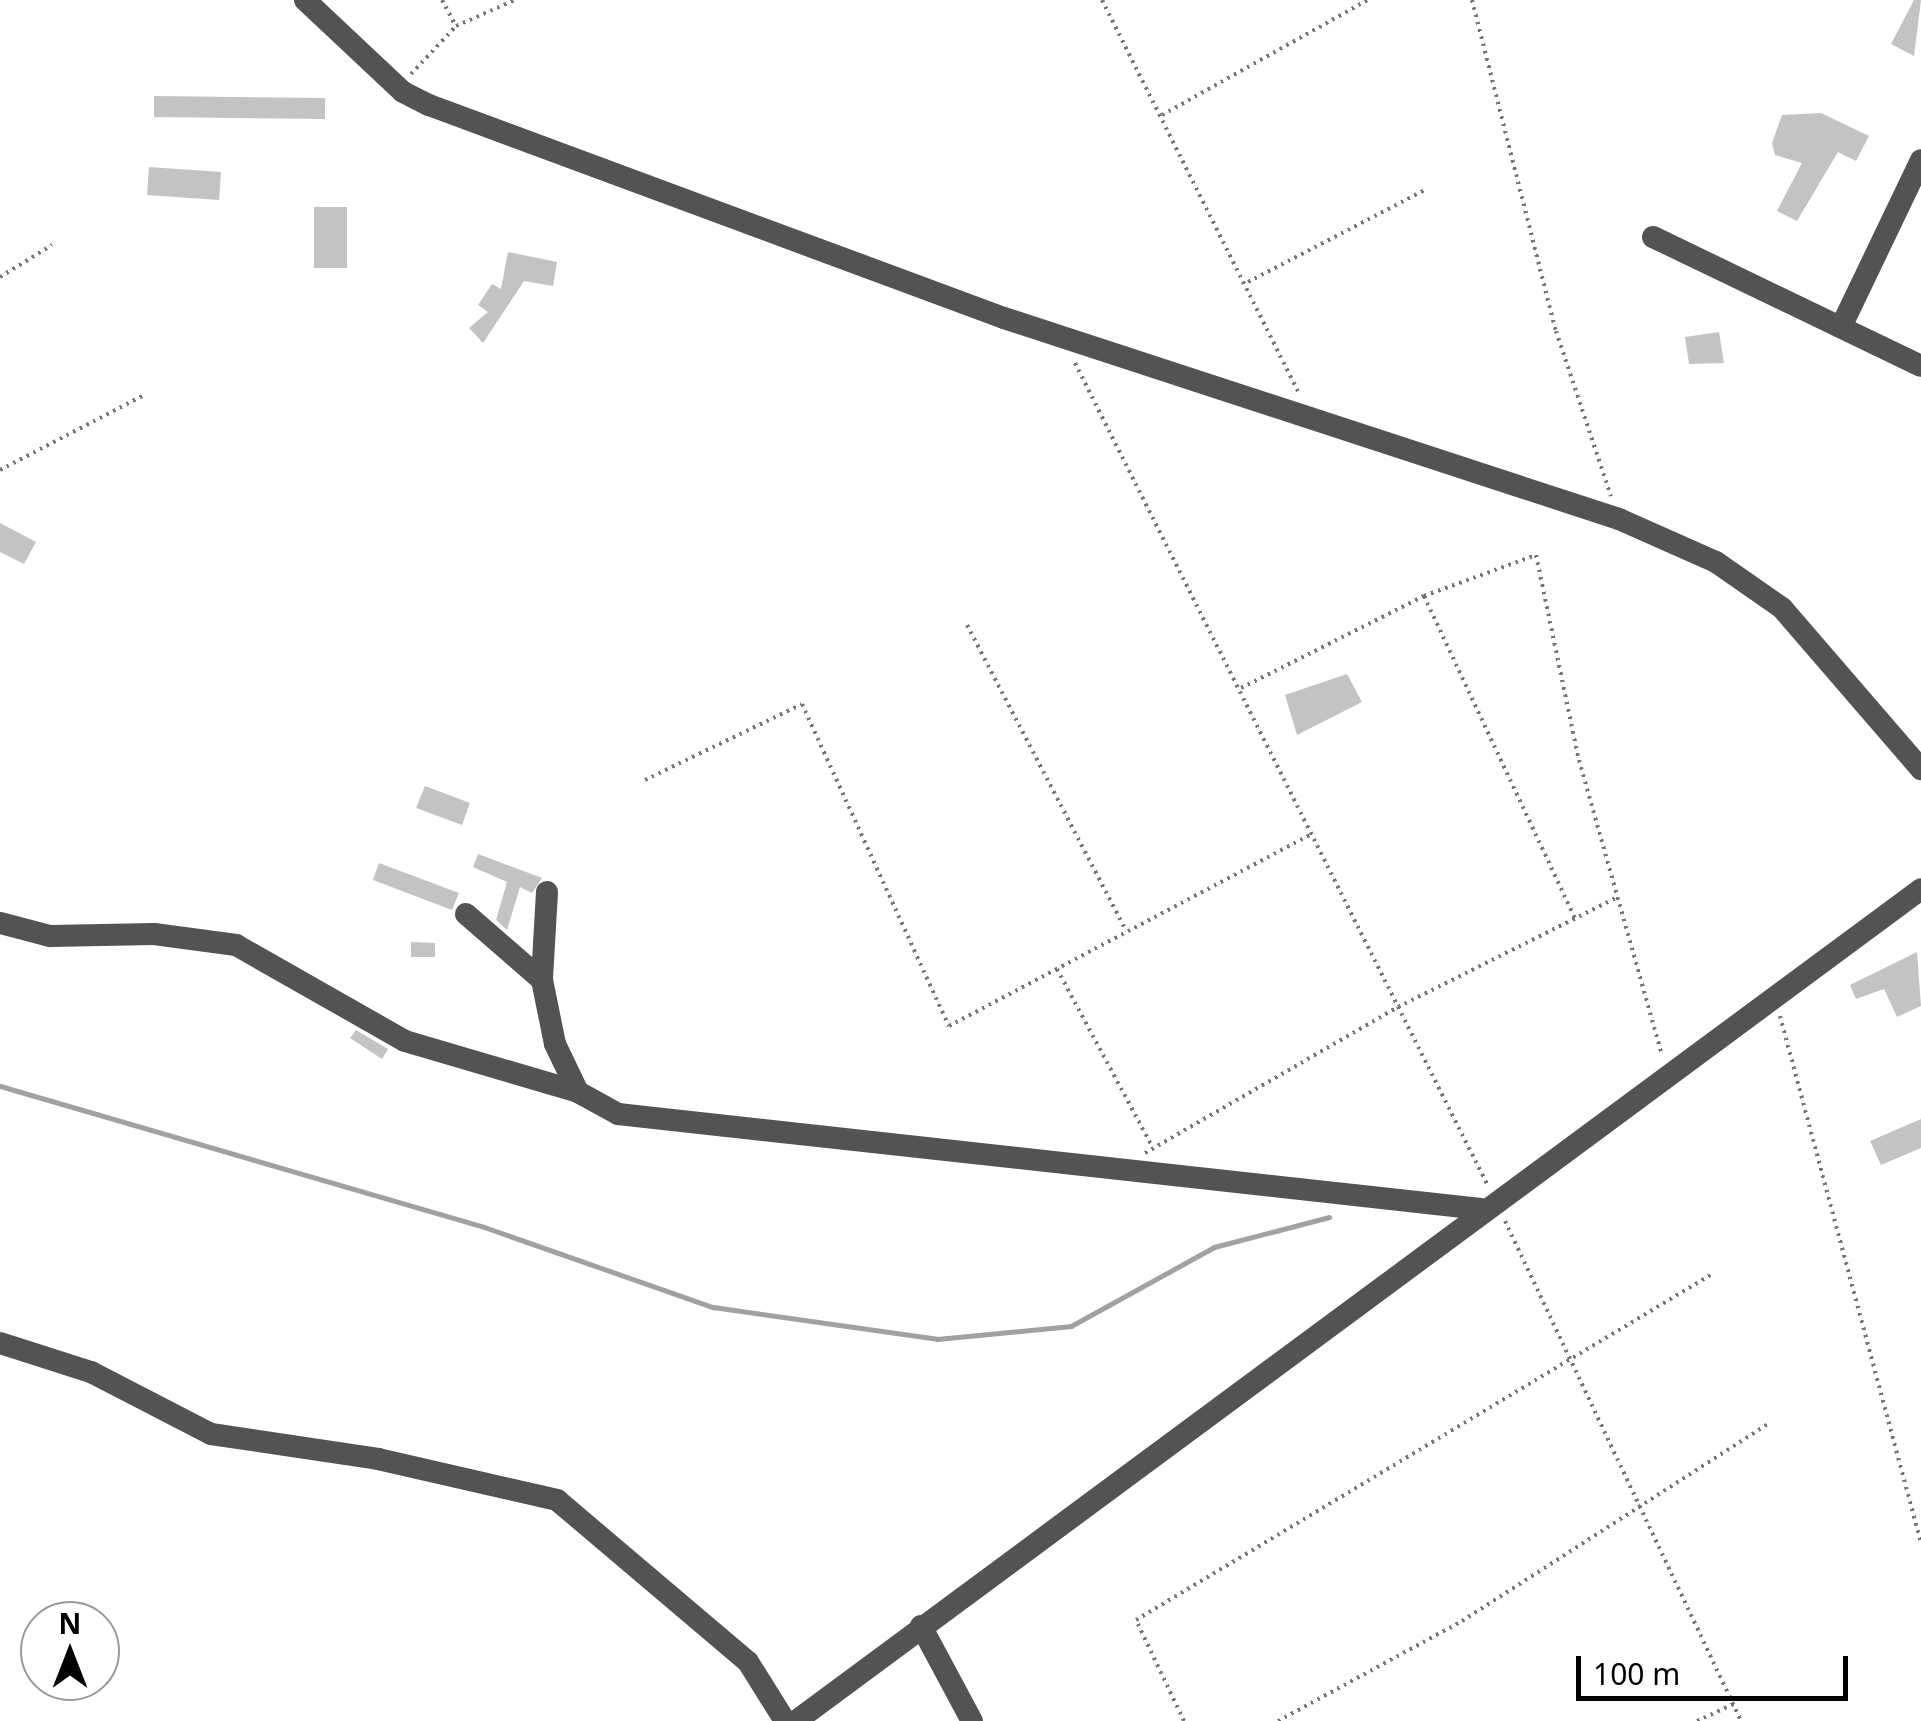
<!DOCTYPE html>
<style>
body{margin:0}
#map{position:relative;width:1921px;height:1721px;overflow:hidden;background:#fff;font-family:"Noto Sans",sans-serif}
div>[style]{position:absolute}
.stream>*{height:5px;margin:-2.5px;padding:0 2.5px;transform-origin:2.5px;border-radius:2.5px;background:#a1a1a1}
.building>*{inset:0;background:#c3c3c3}
.path>*{height:4px;margin-top:-2px;transform-origin:0;background:repeating-linear-gradient(90deg,#757575 0 2.5px,transparent 0 7.5px)}
.minor>*{height:22px;margin:-11px;padding:0 11px;transform-origin:11px;border-radius:11px;background:#535353}
span{translate:-50% -50%;white-space:nowrap;text-align:center;line-height:1.15;-webkit-text-stroke:10px #fff;paint-order:stroke}
.north{position:absolute;left:20px;top:1601px;width:100px;height:100px;box-sizing:border-box;background:#fff;border:2px solid #999;border-radius:50%;rotate:0deg;font-size:28px;font-weight:700;line-height:40px;text-align:center;color:#000}
.north::after{content:'';display:block;margin:auto;width:35px;height:45px;background:#000;clip-path:polygon(50% 0,100% 100%,50% 72%,0 100%)}
.scale{position:absolute;left:1576px;top:1656px;width:272px;height:45px;box-sizing:border-box;border:5px solid #000;border-top:0;padding-left:12px;font-size:30px;line-height:35px;white-space:nowrap;color:#000;-webkit-text-stroke:8px #fff;paint-order:stroke}
</style>
<div id="map">
<div class="stream">
<div style="left:0;top:1086px;width:504px;rotate:16.24deg"></div>
<div style="left:484px;top:1227px;width:243px;rotate:19.3deg"></div>
<div style="left:713px;top:1307px;width:226px;rotate:8.1deg"></div>
<div style="left:937px;top:1339px;width:135px;rotate:-5.5deg"></div>
<div style="left:1071px;top:1326px;width:163px;rotate:-28.9deg"></div>
<div style="left:1214px;top:1247px;width:119px;rotate:-14.6deg"></div>
</div>
<div class="building">
<div style="clip-path:polygon(1914px 0,1921px 0,1914px 56px,1891px 44px)"></div>
<div style="clip-path:polygon(154px 96px,325px 98px,325px 119px,154px 117px)"></div>
<div style="clip-path:polygon(1821px 113px,1869px 136px,1856px 161px,1838px 152px,1797px 221px,1777px 211px,1802px 163px,1775px 155px,1772px 143px,1782px 115px)"></div>
<div style="clip-path:polygon(149px 167px,221px 172px,219px 200px,147px 195px)"></div>
<div style="clip-path:polygon(314px 207px,347px 207px,347px 268px,314px 268px)"></div>
<div style="clip-path:polygon(508px 252px,557px 262px,553px 286px,524px 281px,483px 343px,469px 328px,488px 312px,478px 305px,492px 284px,501px 289px)"></div>
<div style="clip-path:polygon(1719px 332px,1724px 363px,1689px 364px,1685px 337px)"></div>
<div style="clip-path:polygon(0 523px,36px 542px,24px 564px,0 552px)"></div>
<div style="clip-path:polygon(1347px 674px,1362px 702px,1297px 735px,1285px 695px)"></div>
<div style="clip-path:polygon(425px 786px,470px 803px,462px 825px,416px 808px)"></div>
<div style="clip-path:polygon(478px 854px,542px 878px,532px 893px,520px 887px,507px 930px,496px 920px,507px 882px,473px 867px)"></div>
<div style="clip-path:polygon(379px 863px,459px 893px,452px 910px,373px 880px)"></div>
<div style="clip-path:polygon(411px 942px,435px 943px,435px 957px,411px 957px)"></div>
<div style="clip-path:polygon(1917px 952px,1921px 1006px,1897px 1017px,1884px 989px,1856px 999px,1850px 985px)"></div>
<div style="clip-path:polygon(356px 1030px,388px 1049px,382px 1059px,350px 1038px)"></div>
<div style="clip-path:polygon(1921px 1119px,1921px 1148px,1881px 1165px,1870px 1141px)"></div>
</div>
<div class="path">
<div style="left:442px;top:0;width:30px;rotate:62deg"></div>
<div style="left:1102px;top:0;width:440px;rotate:63.4deg"></div>
<div style="left:1472px;top:0;width:341px;rotate:75.8deg"></div>
<div style="left:1556px;top:331px;width:174px;rotate:71.6deg"></div>
<div style="left:411px;top:74px;width:66px;rotate:-46.8deg"></div>
<div style="left:456px;top:26px;width:64px;rotate:-23.8deg"></div>
<div style="left:1162px;top:115px;width:236px;rotate:-29.2deg"></div>
<div style="left:0;top:277px;width:61px;rotate:-31.6deg"></div>
<div style="left:1248px;top:282px;width:202px;rotate:-27.5deg"></div>
<div style="left:1075px;top:363px;width:921px;rotate:63.35deg"></div>
<div style="left:0;top:470px;width:162px;rotate:-27.5deg"></div>
<div style="left:1424px;top:596px;width:356px;rotate:64.9deg"></div>
<div style="left:967px;top:625px;width:345px;rotate:62.5deg"></div>
<div style="left:1241px;top:688px;width:205px;rotate:-26.7deg"></div>
<div style="left:1424px;top:596px;width:119px;rotate:-20.1deg"></div>
<div style="left:1536px;top:555px;width:209px;rotate:78.2deg"></div>
<div style="left:1579px;top:760px;width:307px;rotate:74.3deg"></div>
<div style="left:645px;top:780px;width:174px;rotate:-25.8deg"></div>
<div style="left:802px;top:704px;width:354px;rotate:65.5deg"></div>
<div style="left:949px;top:1026px;width:411px;rotate:-27.9deg"></div>
<div style="left:1057px;top:969px;width:199px;rotate:61.8deg"></div>
<div style="left:1780px;top:1016px;width:546px;rotate:75.02deg"></div>
<div style="left:1145px;top:1153px;width:292px;rotate:-30deg"></div>
<div style="left:1398px;top:1007px;width:246px;rotate:-26.6deg"></div>
<div style="left:1505px;top:1221px;width:553px;rotate:64.73deg"></div>
<div style="left:1184px;top:1721px;width:112px;rotate:-115.4deg"></div>
<div style="left:1136px;top:1620px;width:672px;rotate:-30.99deg"></div>
<div style="left:1278px;top:1721px;width:209px;rotate:-28.5deg"></div>
<div style="left:1462px;top:1621px;width:364px;rotate:-32.8deg"></div>
<div style="left:1697px;top:1721px;width:40px;rotate:-25deg"></div>
</div>
<div class="minor">
<div style="left:305px;top:0;width:134px;rotate:43.2deg"></div>
<div style="left:403px;top:92px;width:29px;rotate:27deg"></div>
<div style="left:429px;top:105px;width:613px;rotate:20.33deg"></div>
<div style="left:1004px;top:318px;width:647px;rotate:18.1deg"></div>
<div style="left:1619px;top:519px;width:106px;rotate:23.9deg"></div>
<div style="left:1716px;top:562px;width:80px;rotate:34.9deg"></div>
<div style="left:1782px;top:608px;width:213px;rotate:49.2deg"></div>
<div style="left:1653px;top:237px;width:297px;rotate:25.7deg"></div>
<div style="left:1841px;top:327px;width:185px;rotate:-64.4deg"></div>
<div style="left:547px;top:892px;width:88px;rotate:93.3deg"></div>
<div style="left:542px;top:980px;width:65px;rotate:78.5deg"></div>
<div style="left:555px;top:1044px;width:53px;rotate:64.4deg"></div>
<div style="left:578px;top:1092px;width:46px;rotate:28.8deg"></div>
<div style="left:618px;top:1114px;width:868px;rotate:6.28deg"></div>
<div style="left:466px;top:914px;width:101px;rotate:41deg"></div>
<div style="left:0;top:923px;width:52px;rotate:14.6deg"></div>
<div style="left:50px;top:936px;width:104px;rotate:-1.1deg"></div>
<div style="left:154px;top:934px;width:83px;rotate:7.6deg"></div>
<div style="left:236px;top:945px;width:194px;rotate:29.6deg"></div>
<div style="left:405px;top:1041px;width:180px;rotate:16.4deg"></div>
<div style="left:0;top:1343px;width:96px;rotate:17.7deg"></div>
<div style="left:91px;top:1372px;width:135px;rotate:27.3deg"></div>
<div style="left:211px;top:1434px;width:169px;rotate:8.5deg"></div>
<div style="left:378px;top:1459px;width:184px;rotate:12.9deg"></div>
<div style="left:557px;top:1500px;width:250px;rotate:40.3deg"></div>
<div style="left:748px;top:1662px;width:70px;rotate:57.9deg"></div>
<div style="left:921px;top:1626px;width:108px;rotate:61.8deg"></div>
<div style="left:796px;top:1721px;width:1399px;rotate:-36.48deg"></div>
</div>
<div class="north">N</div>
<div class="scale">100 m</div>
</div>
